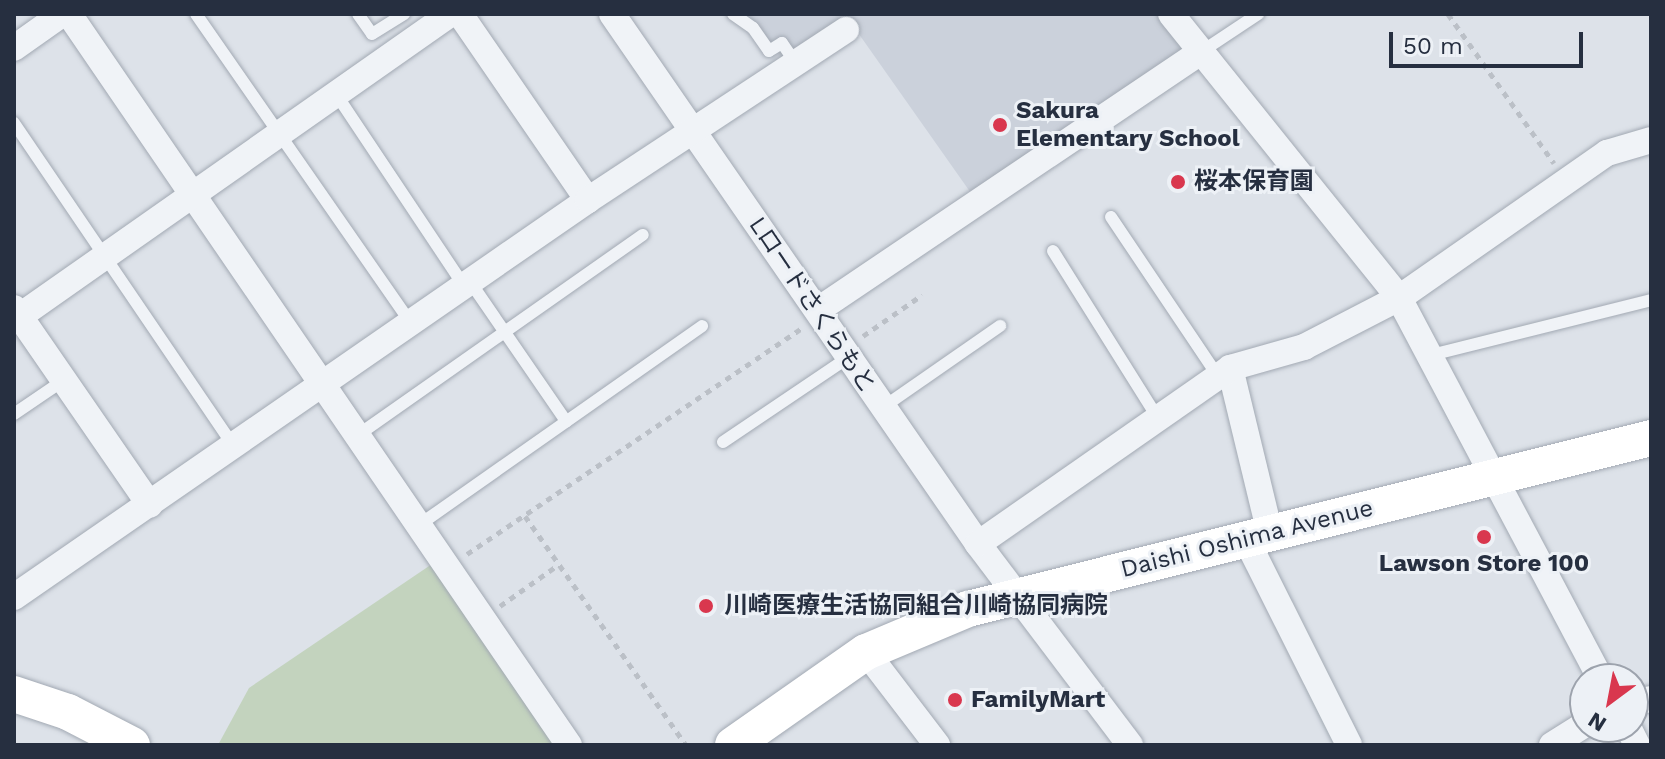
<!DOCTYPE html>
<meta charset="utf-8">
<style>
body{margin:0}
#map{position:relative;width:1665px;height:759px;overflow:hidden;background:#dde2e9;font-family:"Work Sans","Noto Sans JP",sans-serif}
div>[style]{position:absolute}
.built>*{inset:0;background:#cbd1db}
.green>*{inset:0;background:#c3d3be}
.path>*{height:5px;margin-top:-2.5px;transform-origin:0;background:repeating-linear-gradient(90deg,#bbc0c7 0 6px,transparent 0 12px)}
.roads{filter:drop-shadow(0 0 2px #a2a9b3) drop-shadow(0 0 2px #a2a9b3)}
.lane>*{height:12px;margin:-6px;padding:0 6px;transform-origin:6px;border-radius:6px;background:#f0f3f7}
.street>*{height:26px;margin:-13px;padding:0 13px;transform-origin:13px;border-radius:13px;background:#f0f3f7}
.secondary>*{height:36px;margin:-18px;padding:0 18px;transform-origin:18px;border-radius:18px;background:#fff}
.dots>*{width:22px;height:22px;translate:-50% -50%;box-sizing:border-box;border:4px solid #edf1f6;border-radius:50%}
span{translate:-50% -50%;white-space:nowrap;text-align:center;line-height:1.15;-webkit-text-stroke:6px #edf1f6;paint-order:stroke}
.poi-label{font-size:24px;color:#262f40;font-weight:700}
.left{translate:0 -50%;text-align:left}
.street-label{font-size:24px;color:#262f40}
.frame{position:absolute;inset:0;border:16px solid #262f40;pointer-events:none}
.north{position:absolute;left:1569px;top:663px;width:80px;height:80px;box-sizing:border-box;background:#edf1f6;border:2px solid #9da3ad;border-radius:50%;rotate:212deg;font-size:22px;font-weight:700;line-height:32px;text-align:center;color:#262f40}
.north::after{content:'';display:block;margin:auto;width:28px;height:36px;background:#d9374e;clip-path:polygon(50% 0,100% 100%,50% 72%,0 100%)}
.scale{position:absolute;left:1389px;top:32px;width:194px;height:36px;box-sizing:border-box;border:4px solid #262f40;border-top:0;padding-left:10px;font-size:24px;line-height:28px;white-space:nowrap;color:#262f40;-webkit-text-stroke:6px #edf1f6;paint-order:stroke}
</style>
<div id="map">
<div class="built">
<div style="clip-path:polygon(745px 14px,1159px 14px,1186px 49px,973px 196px,849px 20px,797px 54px,783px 36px,770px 43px)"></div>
</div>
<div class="green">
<div style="clip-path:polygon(435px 562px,556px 745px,218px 745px,249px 688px)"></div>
</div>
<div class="path">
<div style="left:1448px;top:14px;width:183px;rotate:54.6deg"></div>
<div style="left:863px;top:336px;width:72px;rotate:-34.8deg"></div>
<div style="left:525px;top:516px;width:279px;rotate:54.9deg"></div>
<div style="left:467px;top:554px;width:403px;rotate:-34deg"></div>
<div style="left:500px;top:606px;width:71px;rotate:-35.3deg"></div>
</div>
<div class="roads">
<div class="lane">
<div style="left:196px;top:14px;width:375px;rotate:55.2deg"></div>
<div style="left:358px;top:14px;width:24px;rotate:55deg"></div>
<div style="left:372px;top:34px;width:38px;rotate:-32deg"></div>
<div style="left:733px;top:14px;width:24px;rotate:35deg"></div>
<div style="left:753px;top:28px;width:28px;rotate:55deg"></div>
<div style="left:769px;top:51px;width:15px;rotate:-32deg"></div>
<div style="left:782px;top:43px;width:25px;rotate:56deg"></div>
<div style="left:1201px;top:52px;width:69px;rotate:-33.7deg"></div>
<div style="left:336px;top:94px;width:231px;rotate:56.3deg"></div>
<div style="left:14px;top:123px;width:389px;rotate:55.8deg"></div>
<div style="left:1111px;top:217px;width:192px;rotate:56.1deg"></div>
<div style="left:1053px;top:251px;width:196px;rotate:57.9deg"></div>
<div style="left:471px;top:283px;width:168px;rotate:55.5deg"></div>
<div style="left:1431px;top:355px;width:227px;rotate:-14deg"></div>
<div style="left:882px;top:408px;width:144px;rotate:-34.8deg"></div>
<div style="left:14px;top:414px;width:60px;rotate:-34.2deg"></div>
<div style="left:358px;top:435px;width:348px;rotate:-35.1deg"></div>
<div style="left:723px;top:442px;width:152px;rotate:-34deg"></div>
<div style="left:419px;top:525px;width:346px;rotate:-35.1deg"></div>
</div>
<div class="street">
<div style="left:69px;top:14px;width:886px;rotate:55.63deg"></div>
<div style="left:460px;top:14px;width:226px;rotate:55.5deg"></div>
<div style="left:612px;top:14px;width:644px;rotate:55.37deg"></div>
<div style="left:978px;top:544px;width:252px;rotate:52.9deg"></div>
<div style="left:1171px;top:14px;width:364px;rotate:51.2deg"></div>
<div style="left:1399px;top:298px;width:431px;rotate:62.1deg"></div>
<div style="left:14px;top:48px;width:59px;rotate:-35.3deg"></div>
<div style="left:14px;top:308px;width:239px;rotate:55.4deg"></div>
<div style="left:818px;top:310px;width:462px;rotate:-34deg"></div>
<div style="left:20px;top:316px;width:525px;rotate:-35.08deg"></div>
<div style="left:1230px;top:368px;width:170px;rotate:76.4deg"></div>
<div style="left:1246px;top:539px;width:230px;rotate:63.4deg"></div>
<div style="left:978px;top:544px;width:307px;rotate:-34.9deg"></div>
<div style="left:1230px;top:368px;width:77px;rotate:-15.8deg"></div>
<div style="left:1304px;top:347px;width:107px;rotate:-27.3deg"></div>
<div style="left:1399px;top:298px;width:254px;rotate:-34.9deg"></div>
<div style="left:1607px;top:153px;width:46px;rotate:-16.5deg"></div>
<div style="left:14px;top:597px;width:698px;rotate:-34.67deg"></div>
<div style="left:588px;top:200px;width:309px;rotate:-33.4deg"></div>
<div style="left:866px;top:652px;width:117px;rotate:52.6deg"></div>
<div style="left:1633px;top:702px;width:18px;rotate:-9deg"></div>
<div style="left:1628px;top:727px;width:20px;rotate:63deg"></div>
<div style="left:1552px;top:745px;width:39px;rotate:-32deg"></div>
</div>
<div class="secondary">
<div style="left:14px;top:694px;width:57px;rotate:18.4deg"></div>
<div style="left:68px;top:712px;width:72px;rotate:27.3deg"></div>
<div style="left:733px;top:745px;width:162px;rotate:-35deg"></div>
<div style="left:866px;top:652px;width:111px;rotate:-22.9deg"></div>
<div style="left:968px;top:609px;width:704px;rotate:-14.06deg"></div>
</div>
</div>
<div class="dots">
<div style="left:1000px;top:125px;background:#d9374e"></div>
<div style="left:1178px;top:182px;background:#d9374e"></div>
<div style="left:1484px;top:537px;background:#d9374e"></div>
<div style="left:706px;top:606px;background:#d9374e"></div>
<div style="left:955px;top:700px;background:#d9374e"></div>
</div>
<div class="poi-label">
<span class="left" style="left:1016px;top:125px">Sakura<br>Elementary School</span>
<span class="left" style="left:1194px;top:182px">桜本保育園</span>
<span style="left:1484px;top:564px">Lawson Store 100</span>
<span class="left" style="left:724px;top:606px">川崎医療生活協同組合川崎協同病院</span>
<span class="left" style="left:971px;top:700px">FamilyMart</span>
</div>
<div class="street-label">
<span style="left:812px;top:305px;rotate:56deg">Lロードさくらもと</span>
<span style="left:1247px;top:539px;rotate:-14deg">Daishi Oshima Avenue</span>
</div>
<div class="frame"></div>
<div class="north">N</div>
<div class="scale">50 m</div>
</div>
